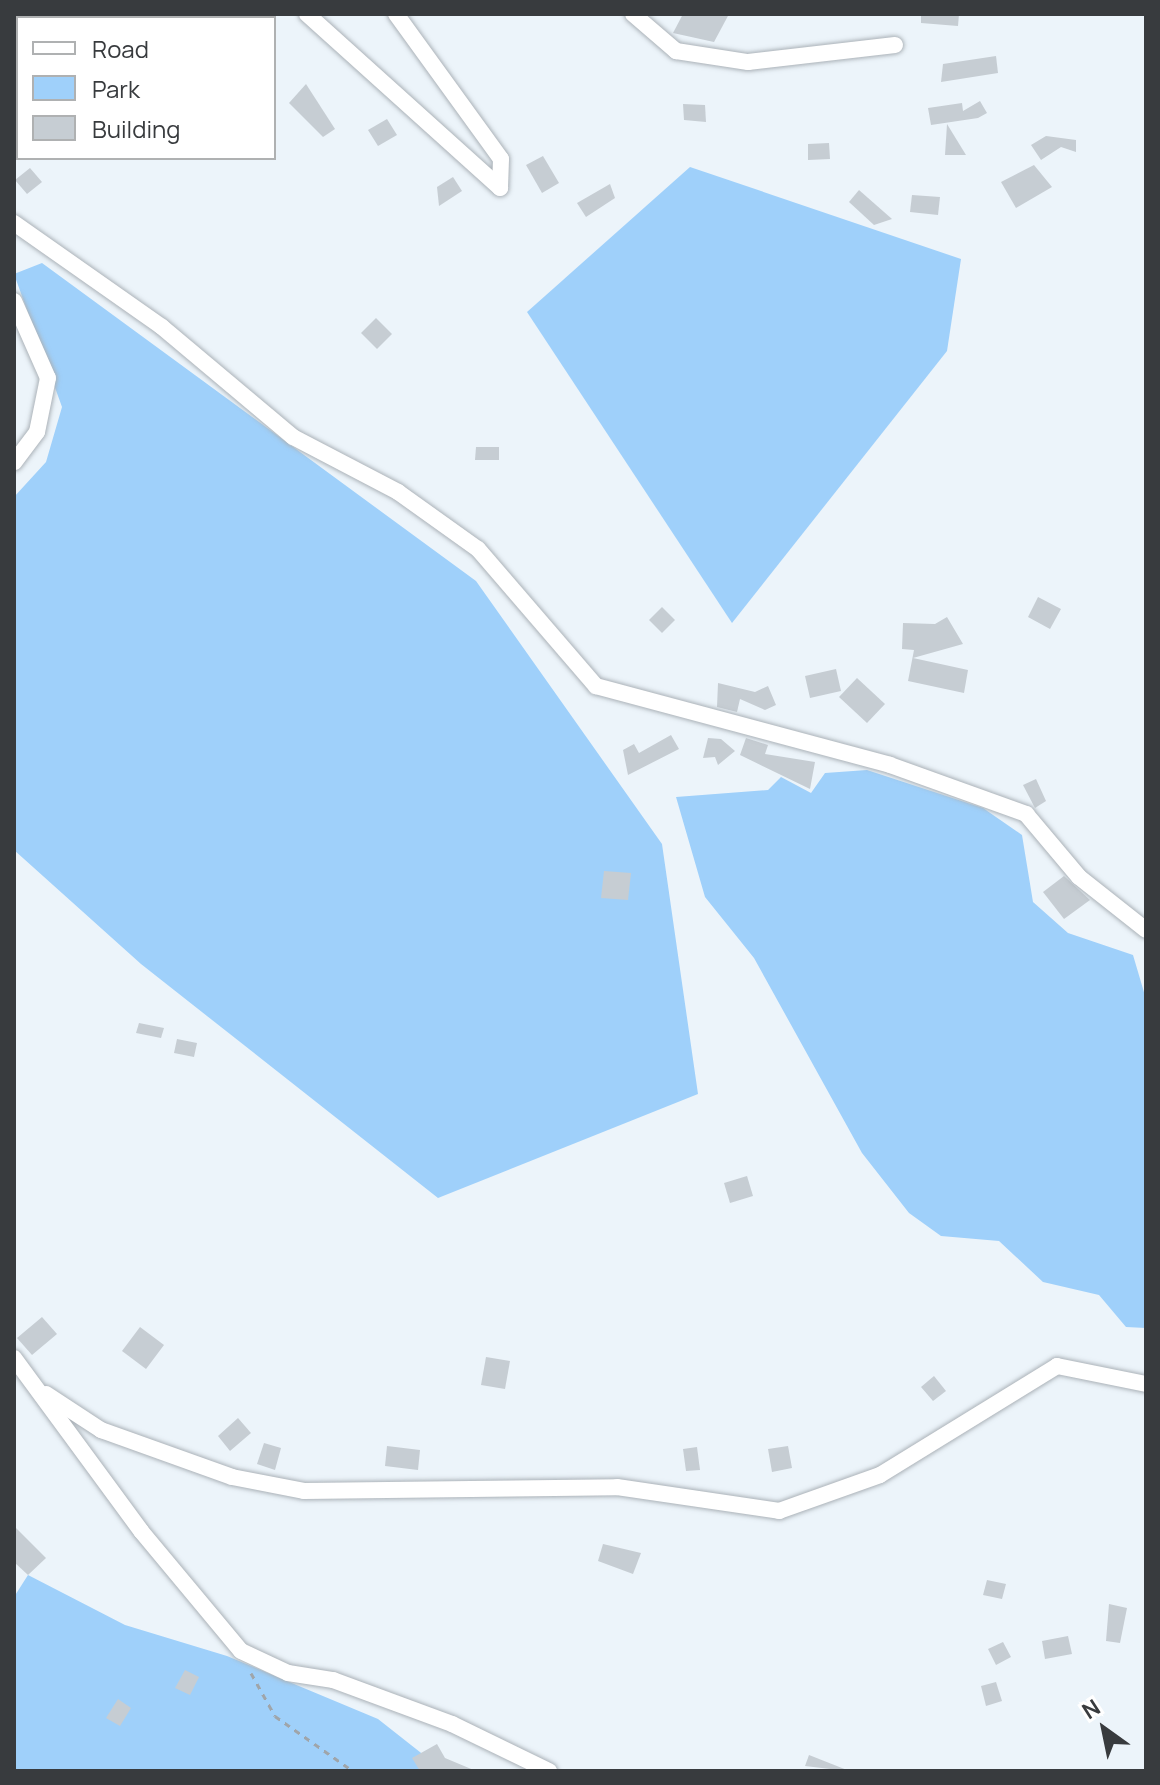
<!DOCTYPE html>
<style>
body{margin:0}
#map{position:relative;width:1160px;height:1785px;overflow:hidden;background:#ecf4fa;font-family:Manrope,sans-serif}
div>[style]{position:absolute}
.green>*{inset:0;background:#9fd0fa}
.building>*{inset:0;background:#c6cdd3}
.path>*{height:3px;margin-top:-1.5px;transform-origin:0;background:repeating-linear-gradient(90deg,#9fa5aa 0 6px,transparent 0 12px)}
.roads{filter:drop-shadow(0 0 2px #abb2b8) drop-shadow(0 0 2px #abb2b8)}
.street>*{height:16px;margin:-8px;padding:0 8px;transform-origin:8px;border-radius:8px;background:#fff}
span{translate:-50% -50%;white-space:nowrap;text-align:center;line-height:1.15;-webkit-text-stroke:6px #fff;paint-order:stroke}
.frame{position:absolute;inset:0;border:16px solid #383b3e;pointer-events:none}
.legend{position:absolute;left:16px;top:16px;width:260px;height:144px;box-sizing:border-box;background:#fff;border:2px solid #afb1b2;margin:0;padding:10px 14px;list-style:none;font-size:24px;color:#383b3e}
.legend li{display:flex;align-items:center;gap:16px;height:40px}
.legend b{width:40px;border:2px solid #afb1b2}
.north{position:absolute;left:1064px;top:1689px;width:80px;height:80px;-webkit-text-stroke:6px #fff;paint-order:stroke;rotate:327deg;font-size:22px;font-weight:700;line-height:32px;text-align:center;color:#383b3e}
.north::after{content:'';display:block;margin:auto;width:28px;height:36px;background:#383b3e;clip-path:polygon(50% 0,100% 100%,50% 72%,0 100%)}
</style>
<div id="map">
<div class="green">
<div style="clip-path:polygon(690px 167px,961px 259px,947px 351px,732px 623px,527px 312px)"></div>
<div style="clip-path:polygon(42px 263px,476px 581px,662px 844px,698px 1094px,438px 1198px,141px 964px,14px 850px,14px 497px,46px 462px,62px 407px,14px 274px)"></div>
<div style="clip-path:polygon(867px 770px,983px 808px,1022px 835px,1033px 902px,1068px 933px,1133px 955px,1146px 999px,1146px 1328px,1126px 1327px,1099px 1295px,1043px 1282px,999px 1241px,941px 1236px,909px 1213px,862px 1153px,754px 958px,705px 897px,676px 797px,768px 790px,781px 777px,811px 793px,825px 773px)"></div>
<div style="clip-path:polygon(28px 1575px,125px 1625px,227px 1656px,378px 1719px,444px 1771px,14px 1771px,14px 1597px)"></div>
</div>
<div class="building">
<div style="clip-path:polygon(683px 14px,729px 14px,714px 42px,673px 33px)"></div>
<div style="clip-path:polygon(921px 14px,959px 14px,958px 26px,921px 23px)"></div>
<div style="clip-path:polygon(996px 56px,998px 73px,941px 82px,943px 64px)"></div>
<div style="clip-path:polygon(306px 84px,335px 129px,323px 137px,289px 103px)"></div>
<div style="clip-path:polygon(980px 101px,987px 113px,978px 118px,931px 125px,928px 108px,962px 103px,963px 111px)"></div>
<div style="clip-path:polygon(683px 104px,705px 105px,706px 122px,684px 120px)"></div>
<div style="clip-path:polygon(387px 119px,397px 135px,378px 146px,368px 130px)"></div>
<div style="clip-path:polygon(947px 124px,966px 155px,945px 155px)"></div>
<div style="clip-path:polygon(1046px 136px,1076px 140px,1076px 152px,1061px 147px,1041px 160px,1031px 145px)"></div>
<div style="clip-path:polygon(829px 143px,830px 159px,808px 160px,808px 144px)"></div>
<div style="clip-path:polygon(543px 156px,559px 183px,542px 193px,526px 165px)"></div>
<div style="clip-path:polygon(1034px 165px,1052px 187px,1016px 208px,1001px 182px)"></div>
<div style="clip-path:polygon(30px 168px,42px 182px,27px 194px,15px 180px)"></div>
<div style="clip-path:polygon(453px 177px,462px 191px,439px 206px,437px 187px)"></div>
<div style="clip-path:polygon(610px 184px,615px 198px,586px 217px,577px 203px)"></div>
<div style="clip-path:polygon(859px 190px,892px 219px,874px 225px,849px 202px)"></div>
<div style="clip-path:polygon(912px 195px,940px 197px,938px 215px,910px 212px)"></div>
<div style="clip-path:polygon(376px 318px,392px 334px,377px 349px,361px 333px)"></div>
<div style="clip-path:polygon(476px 447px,499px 447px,499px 460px,475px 460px)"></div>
<div style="clip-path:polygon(1038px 597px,1061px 609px,1050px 629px,1028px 617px)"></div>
<div style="clip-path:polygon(662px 607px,675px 620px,662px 633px,649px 620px)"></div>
<div style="clip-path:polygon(947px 617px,963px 644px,913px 658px,968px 670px,964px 693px,908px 681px,914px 650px,902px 649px,903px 623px,935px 624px)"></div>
<div style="clip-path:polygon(836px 669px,841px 691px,810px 698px,805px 676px)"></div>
<div style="clip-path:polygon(857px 678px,885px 704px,867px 723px,839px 697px)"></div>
<div style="clip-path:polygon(718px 683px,755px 692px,768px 686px,776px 705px,765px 710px,740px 699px,737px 712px,717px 707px)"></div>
<div style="clip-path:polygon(671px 735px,679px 749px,628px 775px,623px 750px,634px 744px,639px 753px)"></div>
<div style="clip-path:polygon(708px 738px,721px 739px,735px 751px,718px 765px,715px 757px,703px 758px)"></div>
<div style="clip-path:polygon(746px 738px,768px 745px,765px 754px,815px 762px,810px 789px,740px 755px)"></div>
<div style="clip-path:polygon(1036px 779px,1046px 801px,1035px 808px,1023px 785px)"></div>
<div style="clip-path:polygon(604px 871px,631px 873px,628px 900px,601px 898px)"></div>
<div style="clip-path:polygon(1064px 876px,1090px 900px,1064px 919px,1043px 892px)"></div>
<div style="clip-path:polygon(139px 1023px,164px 1028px,161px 1038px,136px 1033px)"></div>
<div style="clip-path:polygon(177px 1039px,197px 1043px,194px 1057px,174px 1053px)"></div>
<div style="clip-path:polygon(747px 1176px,753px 1196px,730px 1203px,724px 1183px)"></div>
<div style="clip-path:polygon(42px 1317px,57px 1334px,32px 1355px,17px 1338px)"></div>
<div style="clip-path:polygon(140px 1327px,164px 1345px,146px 1369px,122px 1351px)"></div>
<div style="clip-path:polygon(486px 1357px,510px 1361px,505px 1389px,481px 1385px)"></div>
<div style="clip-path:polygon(934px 1376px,946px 1391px,933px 1401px,921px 1387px)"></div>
<div style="clip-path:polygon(238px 1418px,251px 1433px,230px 1451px,218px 1436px)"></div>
<div style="clip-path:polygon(264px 1443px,281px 1448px,275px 1470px,257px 1464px)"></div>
<div style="clip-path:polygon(387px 1446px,420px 1450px,418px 1470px,385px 1466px)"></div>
<div style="clip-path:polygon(788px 1446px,792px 1468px,772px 1472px,768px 1449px)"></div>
<div style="clip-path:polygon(697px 1447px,700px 1470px,686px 1471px,683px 1449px)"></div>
<div style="clip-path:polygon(14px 1526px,46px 1558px,28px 1575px,14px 1562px)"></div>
<div style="clip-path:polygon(603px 1544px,641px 1553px,633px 1574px,598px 1561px)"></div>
<div style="clip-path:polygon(987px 1580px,1006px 1584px,1002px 1599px,983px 1595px)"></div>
<div style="clip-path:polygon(1109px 1604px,1127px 1608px,1120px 1643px,1106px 1641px)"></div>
<div style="clip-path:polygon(1068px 1636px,1072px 1654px,1045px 1659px,1042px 1641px)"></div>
<div style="clip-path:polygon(1003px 1642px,1011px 1657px,996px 1665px,988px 1649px)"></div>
<div style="clip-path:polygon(185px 1670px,199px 1677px,190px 1695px,175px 1688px)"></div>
<div style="clip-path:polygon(996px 1682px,1002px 1701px,986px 1706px,981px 1686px)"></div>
<div style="clip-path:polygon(118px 1699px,131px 1708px,120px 1726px,106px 1718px)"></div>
<div style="clip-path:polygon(437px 1744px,445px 1758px,476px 1771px,420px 1771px,412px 1758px)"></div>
<div style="clip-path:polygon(809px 1755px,847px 1770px,847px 1771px,805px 1766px)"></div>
</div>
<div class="path">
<div style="left:251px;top:1673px;width:49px;rotate:60.8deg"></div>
<div style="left:275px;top:1716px;width:95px;rotate:35.2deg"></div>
</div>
<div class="roads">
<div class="street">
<div style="left:307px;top:14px;width:260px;rotate:42deg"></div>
<div style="left:500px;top:188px;width:29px;rotate:-88deg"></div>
<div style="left:501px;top:159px;width:179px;rotate:-125.9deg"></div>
<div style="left:633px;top:14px;width:57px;rotate:40.7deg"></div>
<div style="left:676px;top:51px;width:73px;rotate:8.7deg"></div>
<div style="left:748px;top:62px;width:148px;rotate:-6.6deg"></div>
<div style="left:14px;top:223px;width:181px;rotate:35.1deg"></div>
<div style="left:162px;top:327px;width:171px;rotate:40deg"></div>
<div style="left:293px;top:437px;width:119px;rotate:27.6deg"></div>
<div style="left:398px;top:492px;width:98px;rotate:35.5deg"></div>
<div style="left:478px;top:549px;width:181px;rotate:49.3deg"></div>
<div style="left:596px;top:686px;width:304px;rotate:15deg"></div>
<div style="left:890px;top:765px;width:145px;rotate:19.8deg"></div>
<div style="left:1026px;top:814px;width:82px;rotate:49.9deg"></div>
<div style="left:1079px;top:877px;width:85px;rotate:38.3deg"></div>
<div style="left:14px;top:301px;width:84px;rotate:66.2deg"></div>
<div style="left:48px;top:378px;width:55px;rotate:101.5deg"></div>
<div style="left:37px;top:432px;width:38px;rotate:127deg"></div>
<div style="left:14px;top:1358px;width:215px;rotate:53.7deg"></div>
<div style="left:141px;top:1531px;width:156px;rotate:50.2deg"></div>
<div style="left:241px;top:1651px;width:52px;rotate:25.1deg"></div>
<div style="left:288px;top:1673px;width:46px;rotate:8.8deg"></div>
<div style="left:333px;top:1680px;width:127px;rotate:20.3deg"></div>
<div style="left:452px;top:1724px;width:108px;rotate:25.9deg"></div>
<div style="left:46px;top:1394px;width:66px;rotate:33.2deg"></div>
<div style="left:101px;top:1430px;width:139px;rotate:19.7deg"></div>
<div style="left:232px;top:1477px;width:73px;rotate:11deg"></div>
<div style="left:304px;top:1491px;width:313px;rotate:-0.7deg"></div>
<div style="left:617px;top:1487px;width:164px;rotate:8.4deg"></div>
<div style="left:779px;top:1511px;width:107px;rotate:-19.6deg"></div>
<div style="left:880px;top:1475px;width:208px;rotate:-31.6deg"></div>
<div style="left:1057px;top:1366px;width:91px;rotate:11.4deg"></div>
</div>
</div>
<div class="frame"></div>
<ul class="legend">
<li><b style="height:10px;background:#fff"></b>Road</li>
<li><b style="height:22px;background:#9fd0fa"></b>Park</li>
<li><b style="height:22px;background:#c6cdd3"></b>Building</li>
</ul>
<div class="north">N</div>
</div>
